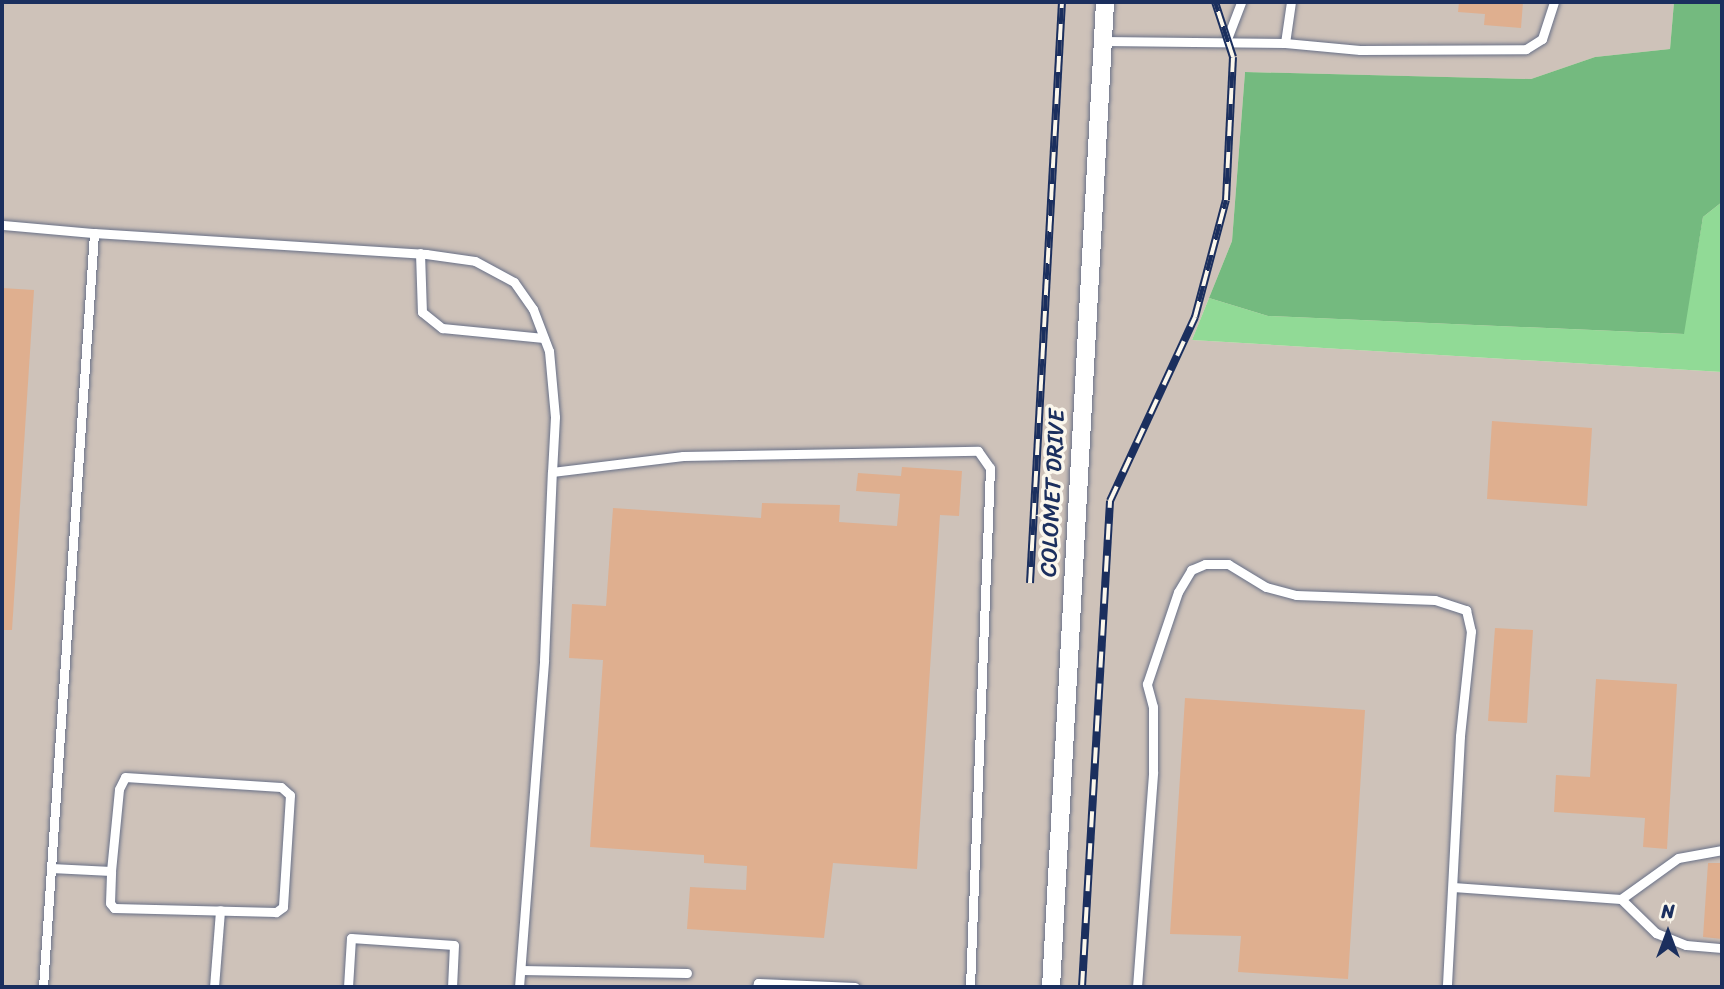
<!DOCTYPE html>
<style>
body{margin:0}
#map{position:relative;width:1724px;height:989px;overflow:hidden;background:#f6ead4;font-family:Sriracha,sans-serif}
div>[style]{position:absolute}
.industrial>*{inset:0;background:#cec2b9}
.green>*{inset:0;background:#91da96}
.forest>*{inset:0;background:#74ba7f}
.building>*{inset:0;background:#dfaf8f}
.roads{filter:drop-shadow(0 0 2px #687087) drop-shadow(0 0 2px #687087)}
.lane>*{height:9px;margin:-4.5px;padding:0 4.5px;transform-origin:4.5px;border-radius:4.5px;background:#fff}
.street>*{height:18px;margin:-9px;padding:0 9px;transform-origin:9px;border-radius:9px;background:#fff}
.rail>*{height:8px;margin-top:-4px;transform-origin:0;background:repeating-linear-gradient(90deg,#fbf7ec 0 16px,#1b2f5e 0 32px);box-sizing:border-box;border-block:2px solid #1b2f5e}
span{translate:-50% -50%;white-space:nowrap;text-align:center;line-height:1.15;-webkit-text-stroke:7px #fbf7ec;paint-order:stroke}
.street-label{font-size:23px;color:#1b2f5e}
.frame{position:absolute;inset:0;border:4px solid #1b2f5e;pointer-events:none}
.north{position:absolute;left:1633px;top:898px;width:70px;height:70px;-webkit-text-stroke:5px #fbf7ec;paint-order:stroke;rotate:0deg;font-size:19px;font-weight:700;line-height:28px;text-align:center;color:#1b2f5e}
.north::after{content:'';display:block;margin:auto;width:24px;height:32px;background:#1b2f5e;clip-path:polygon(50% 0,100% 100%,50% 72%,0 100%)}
</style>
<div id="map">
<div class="industrial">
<div style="clip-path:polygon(2px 2px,1674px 2px,1670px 49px,1595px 57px,1531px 79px,1245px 72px,1232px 241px,1192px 340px,1722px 372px,1722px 987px,2px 987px)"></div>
</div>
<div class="green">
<div style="clip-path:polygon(1722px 202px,1722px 372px,1192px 340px,1209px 298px,1268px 316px,1683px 334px,1703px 217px)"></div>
</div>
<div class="forest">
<div style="clip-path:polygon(1674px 2px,1722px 2px,1722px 202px,1703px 217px,1684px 334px,1268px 316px,1209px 298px,1232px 241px,1245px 72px,1531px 79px,1595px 57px,1670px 49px)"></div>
</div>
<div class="building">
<div style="clip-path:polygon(1459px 2px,1523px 2px,1521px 28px,1484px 25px,1485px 14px,1458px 12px)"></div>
<div style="clip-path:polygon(2px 288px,34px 290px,12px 630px,2px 630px)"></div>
<div style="clip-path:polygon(1492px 421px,1592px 428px,1587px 506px,1487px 499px)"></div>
<div style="clip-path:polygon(902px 467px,962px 471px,959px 516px,940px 515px,917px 869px,833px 863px,824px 938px,687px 929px,690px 887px,746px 890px,747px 866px,704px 863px,704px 855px,590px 847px,603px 660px,569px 658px,572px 604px,606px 606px,613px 508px,761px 518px,762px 503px,840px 505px,839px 522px,897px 526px,900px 494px,856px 491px,858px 473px,901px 476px)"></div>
<div style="clip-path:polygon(1495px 628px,1533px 630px,1527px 723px,1488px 721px)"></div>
<div style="clip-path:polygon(1596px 679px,1677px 684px,1667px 849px,1643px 847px,1645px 818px,1554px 812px,1556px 775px,1590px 777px)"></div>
<div style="clip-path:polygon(1185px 698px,1365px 710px,1348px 979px,1238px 972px,1241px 936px,1170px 934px)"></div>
<div style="clip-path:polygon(1708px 863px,1722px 863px,1722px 939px,1703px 937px)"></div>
</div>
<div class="roads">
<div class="lane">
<div style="left:1227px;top:39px;width:40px;rotate:-69deg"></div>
<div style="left:1103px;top:41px;width:182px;rotate:0.6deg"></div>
<div style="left:1285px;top:43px;width:41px;rotate:-81.7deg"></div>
<div style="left:1285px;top:43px;width:75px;rotate:5.3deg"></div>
<div style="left:1360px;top:50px;width:166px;rotate:-0.3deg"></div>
<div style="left:1526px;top:49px;width:19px;rotate:-32deg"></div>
<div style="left:1542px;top:39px;width:39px;rotate:-72deg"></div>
<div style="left:2px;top:225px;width:92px;rotate:5deg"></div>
<div style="left:420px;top:253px;width:59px;rotate:88.1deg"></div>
<div style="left:422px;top:312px;width:26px;rotate:39deg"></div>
<div style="left:442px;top:328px;width:102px;rotate:5.6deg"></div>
<div style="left:51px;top:868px;width:60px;rotate:2.9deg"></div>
<div style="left:111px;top:871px;width:82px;rotate:-84.4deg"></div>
<div style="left:119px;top:789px;width:13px;rotate:-63deg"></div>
<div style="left:125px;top:777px;width:156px;rotate:3.7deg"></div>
<div style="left:281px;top:787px;width:12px;rotate:42deg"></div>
<div style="left:290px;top:795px;width:112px;rotate:93.6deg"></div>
<div style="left:283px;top:907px;width:9px;rotate:144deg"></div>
<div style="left:276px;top:912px;width:162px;rotate:-178.6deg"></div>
<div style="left:114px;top:908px;width:6px;rotate:-129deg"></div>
<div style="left:110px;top:903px;width:32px;rotate:-88deg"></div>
<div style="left:1453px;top:887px;width:168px;rotate:4.1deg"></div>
<div style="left:1621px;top:899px;width:70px;rotate:-35.7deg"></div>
<div style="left:1678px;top:858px;width:45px;rotate:-10.3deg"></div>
<div style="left:1621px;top:899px;width:49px;rotate:44.2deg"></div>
<div style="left:1656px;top:933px;width:32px;rotate:22deg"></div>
<div style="left:1686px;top:945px;width:36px;rotate:5deg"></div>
<div style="left:521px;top:970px;width:166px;rotate:1deg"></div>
<div style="left:43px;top:987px;width:756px;rotate:-86.13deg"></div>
<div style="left:94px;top:233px;width:333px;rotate:3.6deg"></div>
<div style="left:426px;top:254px;width:49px;rotate:8.1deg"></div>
<div style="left:475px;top:261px;width:44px;rotate:28.3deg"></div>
<div style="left:514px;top:282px;width:33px;rotate:55deg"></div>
<div style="left:533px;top:309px;width:45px;rotate:69.1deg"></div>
<div style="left:549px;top:351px;width:66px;rotate:84.8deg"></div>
<div style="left:555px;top:417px;width:55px;rotate:93.1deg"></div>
<div style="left:214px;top:987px;width:77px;rotate:-85.5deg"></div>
<div style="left:348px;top:987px;width:49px;rotate:-86.5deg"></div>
<div style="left:351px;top:938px;width:103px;rotate:3.9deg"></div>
<div style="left:454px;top:945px;width:42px;rotate:92.7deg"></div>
<div style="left:519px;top:987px;width:328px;rotate:-85.6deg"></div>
<div style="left:544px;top:660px;width:188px;rotate:-87.6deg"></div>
<div style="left:552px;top:472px;width:132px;rotate:-7deg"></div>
<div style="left:683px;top:456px;width:295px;rotate:-1deg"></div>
<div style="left:978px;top:451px;width:21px;rotate:55deg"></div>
<div style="left:990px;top:468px;width:519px;rotate:92.21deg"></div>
<div style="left:757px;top:987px;width:4px;rotate:-76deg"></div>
<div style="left:758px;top:983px;width:97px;rotate:2.4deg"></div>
<div style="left:1137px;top:987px;width:216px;rotate:-85.7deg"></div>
<div style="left:1153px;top:772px;width:65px;rotate:-90deg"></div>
<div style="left:1153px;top:707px;width:24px;rotate:-105deg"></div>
<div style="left:1147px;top:684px;width:97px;rotate:-71.4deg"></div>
<div style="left:1178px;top:592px;width:26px;rotate:-59deg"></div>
<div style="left:1191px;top:570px;width:15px;rotate:-23deg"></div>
<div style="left:1205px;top:564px;width:23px"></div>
<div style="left:1228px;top:564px;width:44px;rotate:31.2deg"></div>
<div style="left:1266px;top:587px;width:31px;rotate:15deg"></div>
<div style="left:1296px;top:595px;width:139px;rotate:2.1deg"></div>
<div style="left:1435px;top:600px;width:33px;rotate:18deg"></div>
<div style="left:1466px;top:610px;width:22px;rotate:77deg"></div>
<div style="left:1471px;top:631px;width:106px;rotate:96deg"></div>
<div style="left:1460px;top:736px;width:251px;rotate:93deg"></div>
</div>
<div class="street">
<div style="left:1051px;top:987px;width:986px;rotate:-86.86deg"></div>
</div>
</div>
<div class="rail">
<div style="left:1030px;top:583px;width:582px;rotate:-86.85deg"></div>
<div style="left:1082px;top:987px;width:487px;rotate:-86.7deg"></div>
<div style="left:1110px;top:501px;width:203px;rotate:-65.2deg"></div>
<div style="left:1195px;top:317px;width:121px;rotate:-75.2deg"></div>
<div style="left:1226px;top:200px;width:143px;rotate:-87.2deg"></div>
<div style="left:1233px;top:57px;width:58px;rotate:-108.1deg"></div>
</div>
<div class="street-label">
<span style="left:1053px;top:493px;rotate:-87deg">COLOMET DRIVE</span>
</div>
<div class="frame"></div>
<div class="north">N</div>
</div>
